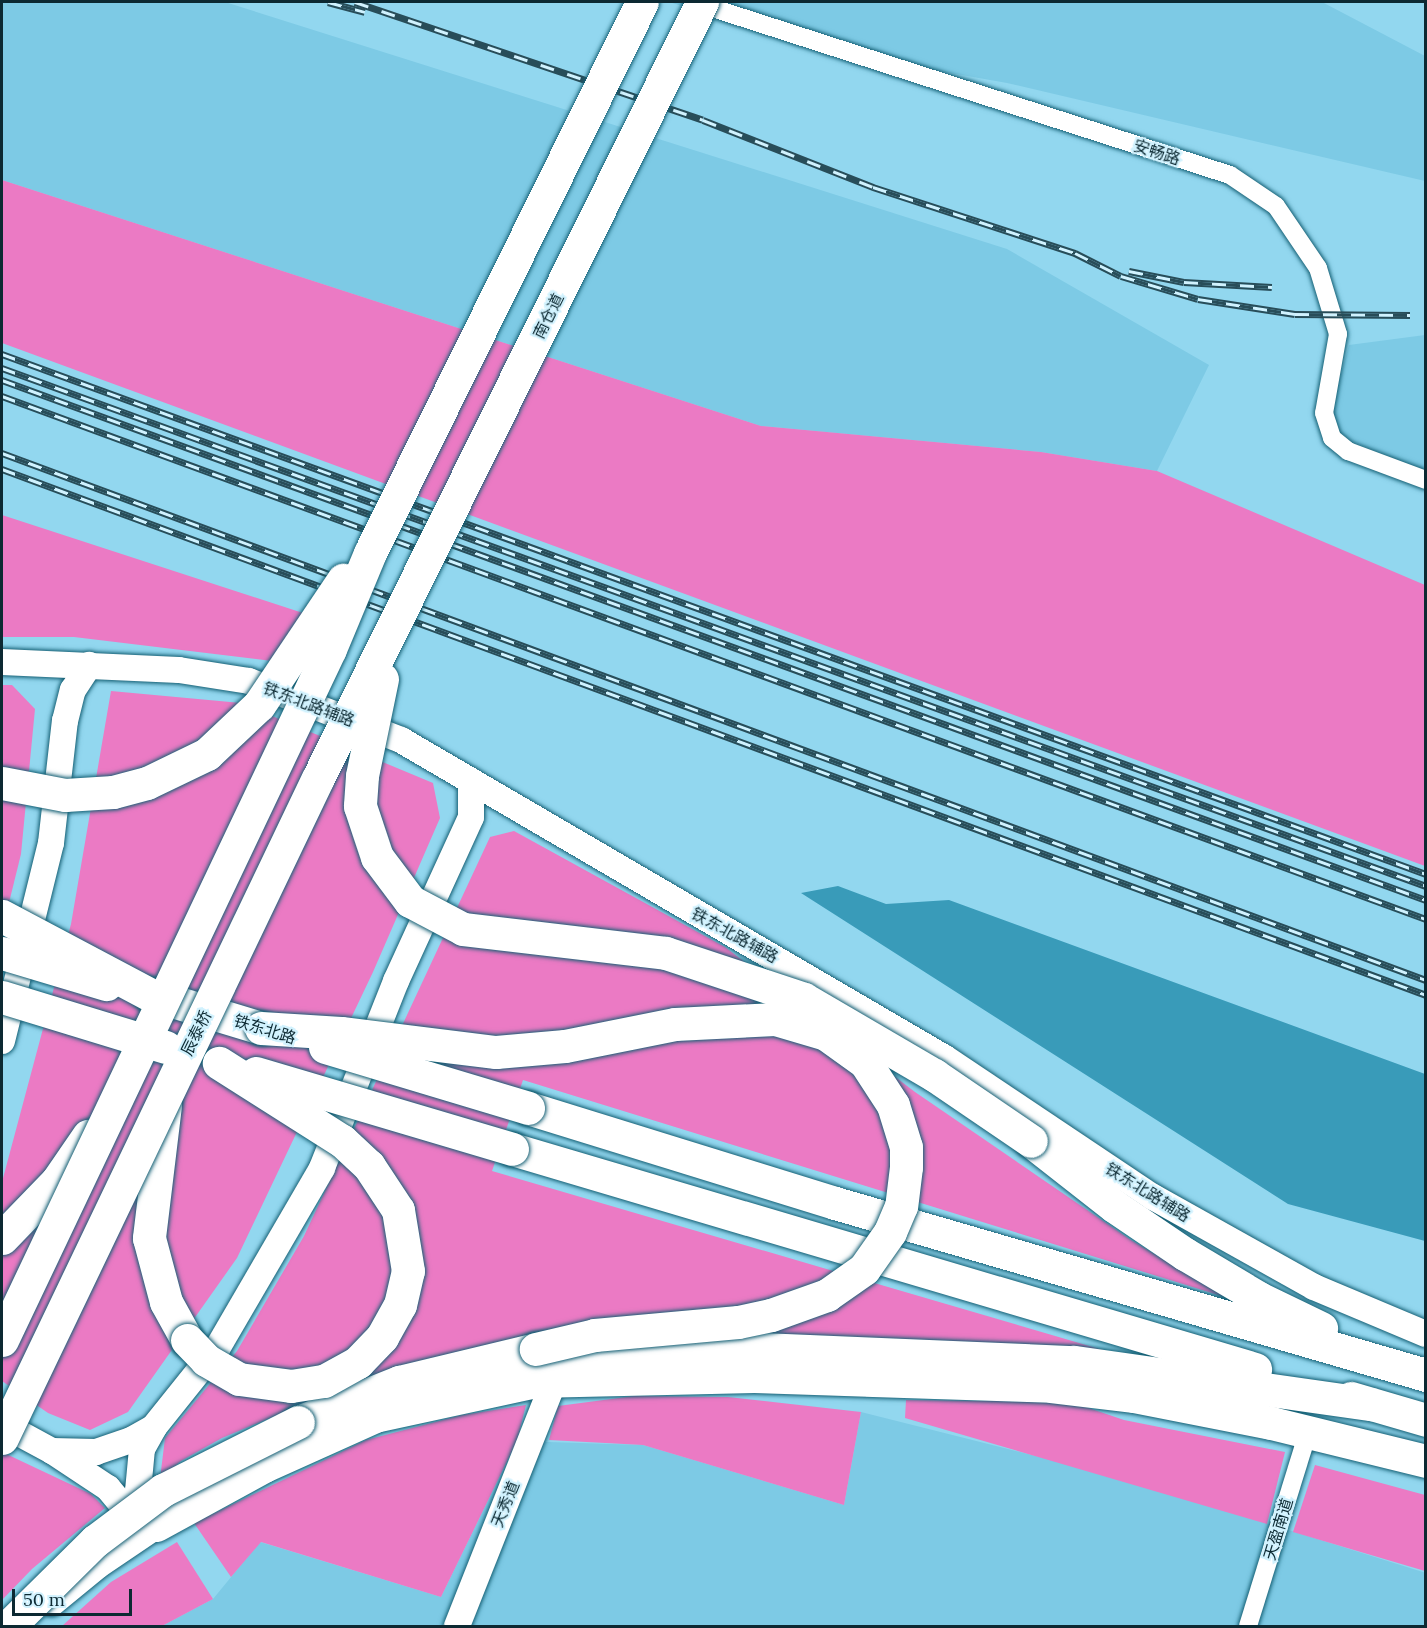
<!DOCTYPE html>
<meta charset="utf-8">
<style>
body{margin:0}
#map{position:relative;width:1427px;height:1628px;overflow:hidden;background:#92d7ef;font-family:Lora,"Noto Sans SC",serif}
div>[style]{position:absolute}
.built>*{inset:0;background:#7dcae5}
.green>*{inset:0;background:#eb7ac4}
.water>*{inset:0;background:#399bb9}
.roads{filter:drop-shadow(0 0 2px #145f74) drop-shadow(0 0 2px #145f74)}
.street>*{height:18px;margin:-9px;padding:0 9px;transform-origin:9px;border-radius:9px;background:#fff}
.secondary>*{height:26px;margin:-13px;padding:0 13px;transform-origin:13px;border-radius:13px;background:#fff}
.primary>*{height:28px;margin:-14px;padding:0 14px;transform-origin:14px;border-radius:14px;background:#fff}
.highway>*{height:33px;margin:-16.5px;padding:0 16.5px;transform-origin:16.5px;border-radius:16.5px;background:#fff}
.rail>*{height:7px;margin-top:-3.5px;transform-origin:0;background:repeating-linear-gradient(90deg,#d1f2fe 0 14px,#284d59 0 28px);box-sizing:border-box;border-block:2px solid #284d59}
.bridges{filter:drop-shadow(0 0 2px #145f74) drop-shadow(0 0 2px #145f74)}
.highway-bridge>*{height:33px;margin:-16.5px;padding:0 16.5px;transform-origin:16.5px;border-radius:16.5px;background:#fff}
span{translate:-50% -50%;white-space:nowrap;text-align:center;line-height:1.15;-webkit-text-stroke:4.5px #d1f2fe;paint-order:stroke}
.street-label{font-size:16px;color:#0c2932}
.frame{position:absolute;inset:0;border:3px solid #0c2932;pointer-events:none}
.scale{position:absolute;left:12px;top:1589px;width:120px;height:27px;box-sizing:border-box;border:3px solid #0c2932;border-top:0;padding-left:8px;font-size:18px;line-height:21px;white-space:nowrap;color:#0c2932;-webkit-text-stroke:4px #d1f2fe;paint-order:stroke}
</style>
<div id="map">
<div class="built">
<div style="clip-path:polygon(2px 2px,225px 2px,1007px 249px,1209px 365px,1157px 471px,1041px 452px,761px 426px,2px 180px)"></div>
<div style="clip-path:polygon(669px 2px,1322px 2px,1425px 56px,1425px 181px,1007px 83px,827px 51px)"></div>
<div style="clip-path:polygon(1425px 335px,1425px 471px,1351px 441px,1338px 430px,1330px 415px,1349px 345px)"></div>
<div style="clip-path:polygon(861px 1412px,1112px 1475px,1426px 1573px,1425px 1626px,162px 1626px,213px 1599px,260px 1542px,441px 1597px,517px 1441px,643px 1445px,844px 1505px)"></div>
</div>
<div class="green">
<div style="clip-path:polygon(2px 180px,761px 426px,1041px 452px,1157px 471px,1425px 585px,1425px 866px,2px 343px)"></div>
<div style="clip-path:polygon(2px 515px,306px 614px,280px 662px,74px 637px,2px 637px)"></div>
<div style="clip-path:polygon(2px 685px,12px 685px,35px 709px,21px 854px,2px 931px)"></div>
<div style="clip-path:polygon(111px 691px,241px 703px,433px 783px,440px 818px,373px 972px,237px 1258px,128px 1412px,90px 1430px,48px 1413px,2px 1381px,2px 1182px,71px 924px)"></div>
<div style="clip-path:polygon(514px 831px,725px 947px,915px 1092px,1131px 1240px,1228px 1298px,523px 1080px,492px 1171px,1120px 1355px,306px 1403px,222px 1438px,181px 1461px,160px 1479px,165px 1438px,237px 1351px,304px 1236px,490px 837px)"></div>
<div style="clip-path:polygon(634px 1396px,728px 1397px,861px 1412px,844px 1505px,643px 1445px,549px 1440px,558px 1406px)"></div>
<div style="clip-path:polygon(906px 1400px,1071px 1402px,1124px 1420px,1285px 1452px,1267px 1524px,905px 1418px)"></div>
<div style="clip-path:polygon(526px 1405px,517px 1441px,441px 1597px,261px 1542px,231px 1577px,194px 1523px,366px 1440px,462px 1415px)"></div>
<div style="clip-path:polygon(2px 1452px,91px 1494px,105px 1508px,32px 1569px,2px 1600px)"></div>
<div style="clip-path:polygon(1315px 1465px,1425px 1495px,1425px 1571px,1293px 1532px)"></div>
<div style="clip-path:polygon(177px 1542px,213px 1599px,162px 1626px,62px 1626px,111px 1582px)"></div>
</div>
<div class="water">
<div style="clip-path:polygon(838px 886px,886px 904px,949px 900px,1425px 1074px,1425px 1241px,1288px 1204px,801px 893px)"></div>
</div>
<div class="roads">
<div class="street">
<div style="left:694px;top:2px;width:563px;rotate:17.89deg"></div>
<div style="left:1230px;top:175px;width:55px;rotate:34deg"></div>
<div style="left:1276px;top:206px;width:75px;rotate:55.9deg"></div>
<div style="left:1318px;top:268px;width:69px;rotate:73.1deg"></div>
<div style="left:1338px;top:334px;width:80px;rotate:100deg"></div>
<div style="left:1324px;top:413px;width:26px;rotate:72deg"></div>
<div style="left:1332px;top:438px;width:21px;rotate:39deg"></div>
<div style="left:1348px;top:451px;width:83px;rotate:20.4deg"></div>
<div style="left:1248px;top:1626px;width:203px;rotate:-72.8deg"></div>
</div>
<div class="secondary">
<div style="left:2px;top:662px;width:177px;rotate:2.6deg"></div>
<div style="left:179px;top:670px;width:71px;rotate:8.9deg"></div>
<div style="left:249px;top:681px;width:163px;rotate:21.2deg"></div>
<div style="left:401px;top:740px;width:630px;rotate:30.31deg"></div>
<div style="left:945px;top:1058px;width:250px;rotate:33.8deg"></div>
<div style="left:1153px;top:1197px;width:184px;rotate:29.2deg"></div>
<div style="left:1314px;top:1287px;width:121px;rotate:22.8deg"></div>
<div style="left:2px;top:1041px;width:204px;rotate:-76.1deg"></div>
<div style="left:51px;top:843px;width:123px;rotate:-83.5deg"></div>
<div style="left:65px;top:721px;width:32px;rotate:-76deg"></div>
<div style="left:73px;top:690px;width:30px;rotate:-57deg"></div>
<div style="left:2px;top:1424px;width:57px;rotate:28.4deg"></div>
<div style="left:52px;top:1451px;width:44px;rotate:1.3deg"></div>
<div style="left:96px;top:1452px;width:37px;rotate:-19deg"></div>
<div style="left:131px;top:1440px;width:26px;rotate:-29deg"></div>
<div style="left:52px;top:1451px;width:67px;rotate:33.5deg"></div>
<div style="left:108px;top:1488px;width:53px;rotate:50.3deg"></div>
<div style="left:152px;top:1520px;width:32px;rotate:-116deg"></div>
<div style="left:138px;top:1491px;width:42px;rotate:-84.6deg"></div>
<div style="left:142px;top:1449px;width:25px;rotate:-61deg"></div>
<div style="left:154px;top:1427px;width:102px;rotate:-51.3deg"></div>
<div style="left:218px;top:1347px;width:207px;rotate:-59.8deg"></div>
<div style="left:322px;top:1168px;width:201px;rotate:-68.4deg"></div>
<div style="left:396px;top:981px;width:180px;rotate:-65.4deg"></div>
<div style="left:471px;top:817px;width:36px;rotate:-90deg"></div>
<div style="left:457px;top:1626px;width:264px;rotate:-68.4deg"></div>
</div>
<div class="primary">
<div style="left:52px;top:1602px;width:58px;rotate:-39.4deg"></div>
<div style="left:97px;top:1565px;width:71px;rotate:-34.1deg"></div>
</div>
<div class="highway">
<div style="left:149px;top:994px;width:117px;rotate:16.9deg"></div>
<div style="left:165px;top:1105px;width:134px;rotate:96.9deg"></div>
<div style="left:149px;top:1238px;width:66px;rotate:75.1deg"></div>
<div style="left:166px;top:1302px;width:43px;rotate:61.1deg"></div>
<div style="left:528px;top:1108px;width:321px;rotate:17.2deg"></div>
<div style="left:835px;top:1203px;width:616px;rotate:16.23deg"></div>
<div style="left:1031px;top:1141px;width:105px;rotate:38.1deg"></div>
<div style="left:1114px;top:1206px;width:86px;rotate:34.1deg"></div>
<div style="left:1185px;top:1254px;width:86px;rotate:30.7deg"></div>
<div style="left:1259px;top:1298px;width:69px;rotate:25.8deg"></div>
<div style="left:512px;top:1149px;width:775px;rotate:16.49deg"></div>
<div style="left:2px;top:1238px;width:79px;rotate:-46deg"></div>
<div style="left:57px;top:1181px;width:55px;rotate:-55.4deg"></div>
<div style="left:1351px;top:1398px;width:78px;rotate:16.3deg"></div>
<div style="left:298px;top:1422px;width:109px;rotate:-21.6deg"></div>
<div style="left:399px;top:1382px;width:141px;rotate:-13.5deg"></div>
<div style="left:536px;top:1349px;width:177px;rotate:-0.6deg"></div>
<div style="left:713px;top:1347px;width:361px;rotate:2.4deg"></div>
<div style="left:1074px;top:1362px;width:299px;rotate:8.1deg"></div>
<div style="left:156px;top:1525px;width:123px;rotate:-28.6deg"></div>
<div style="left:264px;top:1466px;width:122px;rotate:-24.2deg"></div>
<div style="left:375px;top:1416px;width:164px;rotate:-12.3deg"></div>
<div style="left:535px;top:1381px;width:219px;rotate:-1.3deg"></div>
<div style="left:754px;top:1376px;width:297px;rotate:1.9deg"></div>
<div style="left:1051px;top:1386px;width:84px;rotate:6.9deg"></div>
<div style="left:1134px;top:1396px;width:140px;rotate:11.1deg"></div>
<div style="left:1271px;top:1423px;width:160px;rotate:13.8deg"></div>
</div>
</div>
<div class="rail">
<div style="left:328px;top:2px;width:38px;rotate:15deg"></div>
<div style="left:355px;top:2px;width:367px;rotate:18.7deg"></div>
<div style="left:703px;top:120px;width:183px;rotate:21.5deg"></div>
<div style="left:873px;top:187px;width:213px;rotate:18.1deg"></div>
<div style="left:1075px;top:253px;width:51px;rotate:26.6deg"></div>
<div style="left:1121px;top:276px;width:80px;rotate:16.6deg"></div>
<div style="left:1198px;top:299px;width:98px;rotate:8.8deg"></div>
<div style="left:1295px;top:314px;width:115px;rotate:0.5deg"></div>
<div style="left:1129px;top:271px;width:56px;rotate:11.3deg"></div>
<div style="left:1184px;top:282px;width:88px;rotate:3.3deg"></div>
<div style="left:2px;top:354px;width:1516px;rotate:20.06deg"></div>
<div style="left:2px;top:368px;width:1515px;rotate:19.99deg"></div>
<div style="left:2px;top:380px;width:1516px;rotate:20.06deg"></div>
<div style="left:2px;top:396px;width:1517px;rotate:20.17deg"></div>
<div style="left:2px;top:453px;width:1518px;rotate:20.31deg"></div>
<div style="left:2px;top:469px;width:1518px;rotate:20.27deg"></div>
</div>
<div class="bridges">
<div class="highway-bridge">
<div style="left:382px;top:679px;width:99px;rotate:101.7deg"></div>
<div style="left:362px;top:776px;width:30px;rotate:94deg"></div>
<div style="left:360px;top:806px;width:54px;rotate:71.6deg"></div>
<div style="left:377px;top:857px;width:55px;rotate:53.1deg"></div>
<div style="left:410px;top:901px;width:60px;rotate:27.8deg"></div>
<div style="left:463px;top:929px;width:204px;rotate:6.7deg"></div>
<div style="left:666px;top:953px;width:145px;rotate:18.4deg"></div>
<div style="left:804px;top:999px;width:151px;rotate:30.3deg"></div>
<div style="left:934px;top:1075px;width:117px;rotate:34.2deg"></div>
<div style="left:2px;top:783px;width:64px;rotate:10.8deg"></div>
<div style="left:65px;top:795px;width:48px;rotate:-3.6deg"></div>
<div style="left:113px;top:792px;width:35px;rotate:-15deg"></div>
<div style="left:147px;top:783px;width:67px;rotate:-25.8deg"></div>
<div style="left:207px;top:754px;width:71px;rotate:-43.3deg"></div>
<div style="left:259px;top:705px;width:151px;rotate:-56.1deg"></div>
<div style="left:2px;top:916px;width:166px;rotate:28deg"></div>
<div style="left:2px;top:953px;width:109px;rotate:16.6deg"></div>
<div style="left:2px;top:997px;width:171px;rotate:17deg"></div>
<div style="left:261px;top:1028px;width:80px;rotate:3.6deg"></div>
<div style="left:341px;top:1033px;width:156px;rotate:7deg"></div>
<div style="left:496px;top:1052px;width:69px;rotate:-5deg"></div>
<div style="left:565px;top:1046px;width:112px;rotate:-11.3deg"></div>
<div style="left:675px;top:1024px;width:100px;rotate:-2.9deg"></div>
<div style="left:775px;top:1019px;width:53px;rotate:16.4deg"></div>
<div style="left:826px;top:1034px;width:48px;rotate:35.7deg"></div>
<div style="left:865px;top:1062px;width:51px;rotate:56.9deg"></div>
<div style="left:893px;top:1105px;width:44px;rotate:72.8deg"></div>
<div style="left:906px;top:1147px;width:20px;rotate:90deg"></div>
<div style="left:906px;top:1167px;width:39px;rotate:97deg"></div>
<div style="left:901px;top:1206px;width:28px;rotate:113deg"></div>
<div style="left:890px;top:1232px;width:45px;rotate:125.1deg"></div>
<div style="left:864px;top:1269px;width:45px;rotate:144.9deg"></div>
<div style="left:827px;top:1295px;width:59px;rotate:160.3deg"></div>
<div style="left:771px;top:1315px;width:34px;rotate:168deg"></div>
<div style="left:738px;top:1322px;width:144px;rotate:174.8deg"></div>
<div style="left:595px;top:1335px;width:61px;rotate:166.7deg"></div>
<div style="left:325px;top:1047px;width:212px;rotate:16.7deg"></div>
<div style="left:256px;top:1073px;width:267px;rotate:16.5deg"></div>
<div style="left:2px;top:1340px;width:765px;rotate:-64.61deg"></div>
<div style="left:330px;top:649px;width:104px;rotate:-67.4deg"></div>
<div style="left:370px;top:553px;width:614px;rotate:-63.73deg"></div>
<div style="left:187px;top:1340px;width:28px;rotate:46deg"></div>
<div style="left:206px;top:1360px;width:38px;rotate:30deg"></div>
<div style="left:239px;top:1379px;width:52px;rotate:7.7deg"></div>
<div style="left:291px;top:1386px;width:33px;rotate:-9deg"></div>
<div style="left:324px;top:1381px;width:39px;rotate:-29deg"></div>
<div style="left:358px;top:1362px;width:35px;rotate:-46deg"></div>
<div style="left:382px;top:1337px;width:37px;rotate:-61deg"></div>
<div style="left:400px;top:1305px;width:35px;rotate:-77deg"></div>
<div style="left:408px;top:1271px;width:62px;rotate:-99.3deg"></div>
<div style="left:398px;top:1210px;width:53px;rotate:-123.4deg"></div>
<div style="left:369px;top:1166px;width:37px;rotate:-137deg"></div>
<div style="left:342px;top:1141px;width:146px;rotate:-147.6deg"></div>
<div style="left:2px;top:1438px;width:732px;rotate:-64.42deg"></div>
<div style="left:318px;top:778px;width:866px;rotate:-63.67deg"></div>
<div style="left:9px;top:1626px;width:121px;rotate:-44.7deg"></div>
<div style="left:95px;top:1541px;width:85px;rotate:-36.9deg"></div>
<div style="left:163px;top:1490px;width:151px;rotate:-26.7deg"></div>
</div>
</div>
<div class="street-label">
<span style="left:1157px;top:152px;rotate:18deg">安畅路</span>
<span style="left:548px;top:316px;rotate:-64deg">南仓道</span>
<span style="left:309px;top:704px;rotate:21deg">铁东北路辅路</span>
<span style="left:735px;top:935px;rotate:29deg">铁东北路辅路</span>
<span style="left:265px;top:1029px;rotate:17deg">铁东北路</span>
<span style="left:196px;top:1033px;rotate:-64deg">辰泰桥</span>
<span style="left:1148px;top:1192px;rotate:32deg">铁东北路辅路</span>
<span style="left:505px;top:1504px;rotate:-68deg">天秀道</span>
<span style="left:1278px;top:1529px;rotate:-73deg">天盈南道</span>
</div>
<div class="frame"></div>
<div class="scale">50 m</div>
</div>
